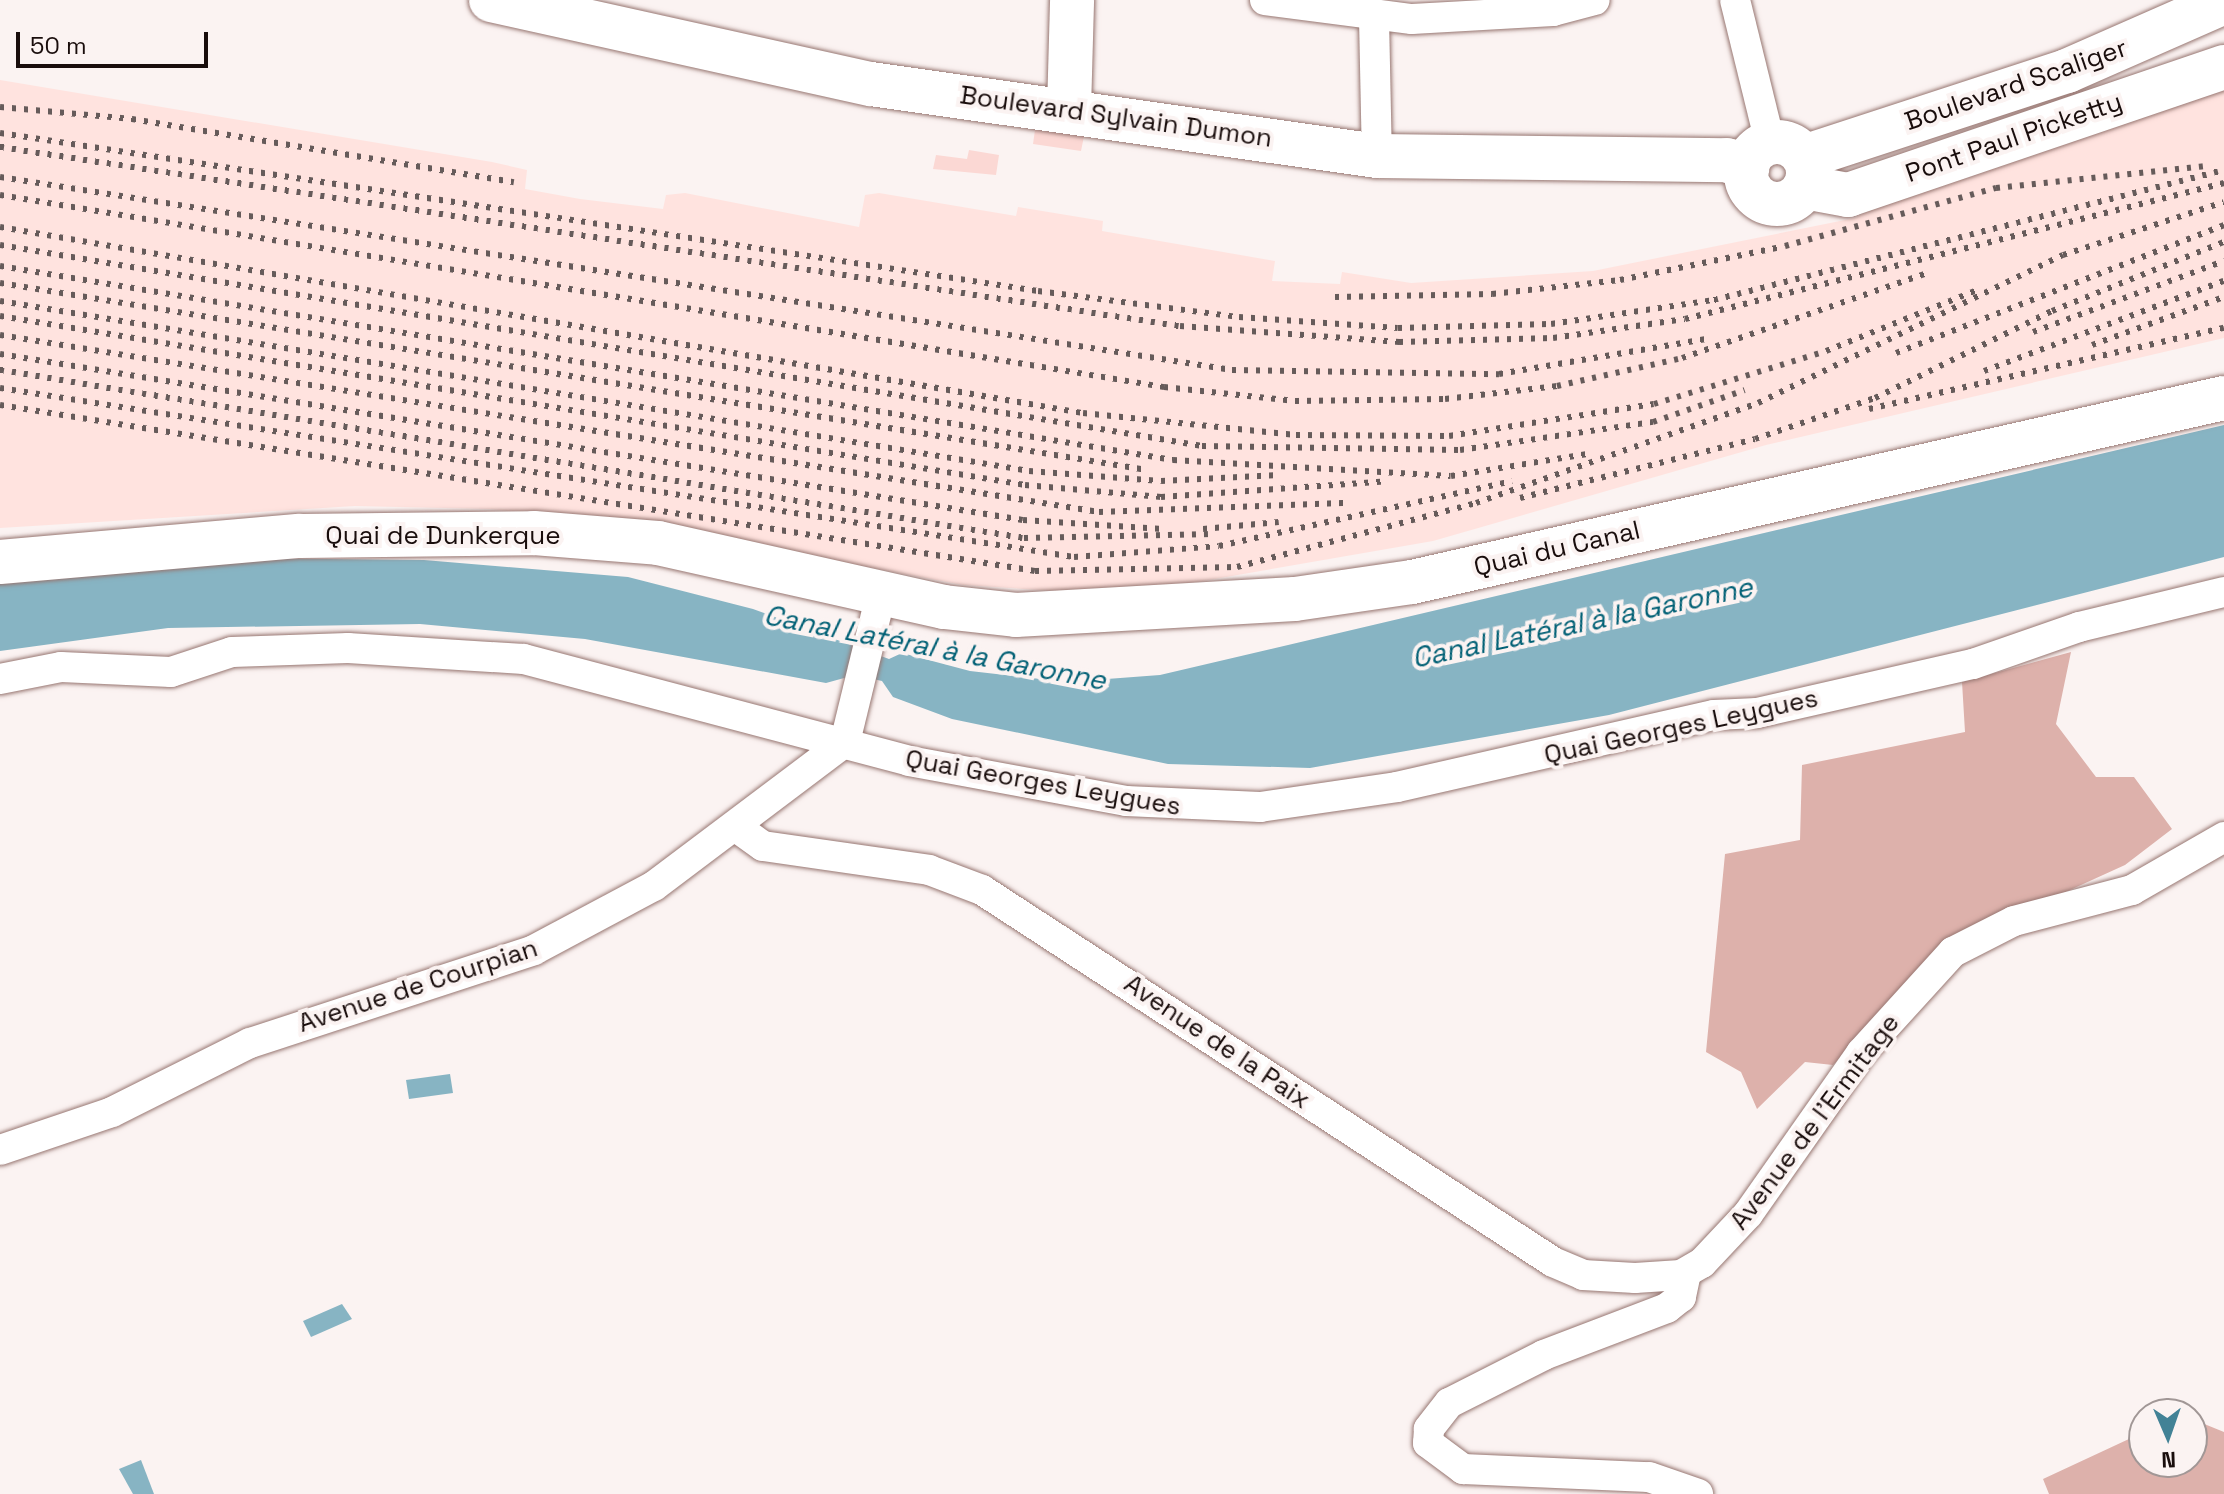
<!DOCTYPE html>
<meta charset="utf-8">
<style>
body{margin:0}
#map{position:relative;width:2224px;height:1494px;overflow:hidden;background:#fbf3f2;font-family:"Space Grotesk",sans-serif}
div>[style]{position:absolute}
.built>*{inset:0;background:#ffe3df}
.green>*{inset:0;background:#fbd8d4}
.forest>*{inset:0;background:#ddb1ab}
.water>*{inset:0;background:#87b4c3}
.roads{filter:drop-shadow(0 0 2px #977671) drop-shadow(0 0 2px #977671)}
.street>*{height:30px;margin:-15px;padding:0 15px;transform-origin:15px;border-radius:15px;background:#fff}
.secondary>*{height:44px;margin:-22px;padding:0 22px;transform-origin:22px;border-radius:22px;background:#fff}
.secondary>.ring{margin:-22px;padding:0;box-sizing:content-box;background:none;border:44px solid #fff;border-radius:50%}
.rail>*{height:6px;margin-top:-3px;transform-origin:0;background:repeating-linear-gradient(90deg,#665b5a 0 4px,transparent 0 12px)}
span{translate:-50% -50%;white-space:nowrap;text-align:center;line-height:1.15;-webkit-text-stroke:8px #fbf3f2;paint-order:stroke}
.street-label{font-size:26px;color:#190d0c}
.water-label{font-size:28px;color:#016075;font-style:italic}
.north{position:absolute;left:2128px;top:1398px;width:80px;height:80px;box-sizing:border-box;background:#fbf3f2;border:2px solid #a19796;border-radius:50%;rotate:178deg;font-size:22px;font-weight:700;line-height:32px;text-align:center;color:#190d0c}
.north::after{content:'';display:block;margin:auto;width:28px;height:36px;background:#428296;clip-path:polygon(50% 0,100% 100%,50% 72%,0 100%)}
.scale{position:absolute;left:16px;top:32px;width:192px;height:36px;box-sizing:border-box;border:4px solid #190d0c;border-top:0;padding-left:10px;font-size:24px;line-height:28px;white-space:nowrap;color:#190d0c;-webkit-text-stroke:6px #fbf3f2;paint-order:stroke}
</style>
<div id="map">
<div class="built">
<div style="clip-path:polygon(0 80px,492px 162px,527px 170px,525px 189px,580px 199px,663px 209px,666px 195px,685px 193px,859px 227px,865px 195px,879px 193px,1016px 216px,1018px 207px,1103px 221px,1102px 231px,1275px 261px,1272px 281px,1340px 284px,1342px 272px,1411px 283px,1593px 271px,1855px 218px,1918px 184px,2224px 80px,2224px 338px,1766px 445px,1433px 541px,1180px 585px,1072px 592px,963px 585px,625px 522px,489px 509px,355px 506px,0 528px)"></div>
</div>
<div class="green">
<div style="clip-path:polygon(1036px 123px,1085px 131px,1081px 151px,1033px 144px)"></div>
<div style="clip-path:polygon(969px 150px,999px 155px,996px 175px,933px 169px,936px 155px,967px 159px)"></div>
</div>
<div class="forest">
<div style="clip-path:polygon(2071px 652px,2056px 724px,2096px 777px,2134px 777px,2172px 829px,2125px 865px,1949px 945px,1833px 1065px,1805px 1062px,1757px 1109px,1741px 1072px,1706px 1052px,1725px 854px,1800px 840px,1802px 765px,1965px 732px,1962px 682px)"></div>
<div style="clip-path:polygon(2192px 1419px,2224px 1432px,2224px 1494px,2049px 1494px,2043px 1479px,2144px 1432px,2144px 1462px,2192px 1462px)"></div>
</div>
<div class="water">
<div style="clip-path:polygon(2224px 425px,2224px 557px,1609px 715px,1310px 768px,1168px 764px,952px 719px,893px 697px,882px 681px,855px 675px,826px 683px,585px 639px,420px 624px,168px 628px,0 651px,0 584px,64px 570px,221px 558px,424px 560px,628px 577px,753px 609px,889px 659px,902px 653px,970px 671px,1067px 682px,1160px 675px)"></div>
<div style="clip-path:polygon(450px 1074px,453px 1093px,409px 1099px,406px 1080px)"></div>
<div style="clip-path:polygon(342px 1304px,352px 1319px,311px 1337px,303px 1321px)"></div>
<div style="clip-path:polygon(141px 1460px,154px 1494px,133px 1494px,119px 1469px)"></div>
</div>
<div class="roads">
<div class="street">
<div style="left:1265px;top:0;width:148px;rotate:7.4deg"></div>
<div style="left:1412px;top:19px;width:141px;rotate:-3.2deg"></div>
<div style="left:1553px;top:11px;width:43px;rotate:-14.7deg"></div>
<div style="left:1735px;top:0;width:147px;rotate:76.2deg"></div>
<div style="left:1374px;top:18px;width:138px;rotate:88.8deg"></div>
<div style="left:0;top:679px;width:62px;rotate:-11.1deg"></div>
<div style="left:61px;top:667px;width:110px;rotate:2.6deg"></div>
<div style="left:171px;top:672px;width:64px;rotate:-18.2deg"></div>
<div style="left:232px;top:652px;width:116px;rotate:-2deg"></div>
<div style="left:348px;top:648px;width:176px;rotate:3.6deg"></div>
<div style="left:524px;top:659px;width:398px;rotate:14.8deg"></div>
<div style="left:909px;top:761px;width:221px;rotate:10.4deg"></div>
<div style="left:1126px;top:801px;width:134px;rotate:2.6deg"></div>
<div style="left:1260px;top:807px;width:138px;rotate:-8.3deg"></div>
<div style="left:1397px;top:787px;width:325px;rotate:-12.8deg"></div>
<div style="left:1714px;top:715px;width:43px;rotate:-2.7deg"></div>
<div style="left:1757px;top:713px;width:221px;rotate:-12.8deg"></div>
<div style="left:1973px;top:664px;width:112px;rotate:-19.2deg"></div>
<div style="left:2079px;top:627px;width:149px;rotate:-13.6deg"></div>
<div style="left:735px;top:826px;width:34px;rotate:36deg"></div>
<div style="left:763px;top:846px;width:168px;rotate:8.2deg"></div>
<div style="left:929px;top:870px;width:57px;rotate:20.7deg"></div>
<div style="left:982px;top:890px;width:681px;rotate:33.08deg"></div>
<div style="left:1553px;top:1262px;width:33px;rotate:23deg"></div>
<div style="left:1583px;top:1275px;width:52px;rotate:3.3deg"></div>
<div style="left:1635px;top:1278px;width:46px;rotate:-3.7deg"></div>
<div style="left:1681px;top:1275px;width:24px;rotate:-30deg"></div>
<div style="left:1702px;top:1263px;width:67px;rotate:-46.8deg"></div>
<div style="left:1748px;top:1214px;width:197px;rotate:-54.9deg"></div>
<div style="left:1861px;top:1053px;width:137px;rotate:-47.7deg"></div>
<div style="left:1953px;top:952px;width:68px;rotate:-26.9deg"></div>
<div style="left:2014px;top:921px;width:122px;rotate:-14.7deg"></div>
<div style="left:2132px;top:890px;width:106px;rotate:-29.9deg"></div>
<div style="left:0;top:1150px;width:118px;rotate:-18.7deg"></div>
<div style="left:112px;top:1112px;width:154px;rotate:-26.6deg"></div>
<div style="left:250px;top:1043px;width:299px;rotate:-18.1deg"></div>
<div style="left:534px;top:950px;width:136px;rotate:-28.1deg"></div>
<div style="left:654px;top:886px;width:239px;rotate:-37deg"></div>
<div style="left:845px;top:742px;width:152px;rotate:-76.3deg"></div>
<div style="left:1686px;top:1273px;width:25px;rotate:102deg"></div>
<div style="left:1681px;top:1297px;width:18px;rotate:142deg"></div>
<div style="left:1667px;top:1308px;width:132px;rotate:159.1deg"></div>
<div style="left:1544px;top:1355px;width:106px;rotate:153.2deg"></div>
<div style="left:1449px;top:1403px;width:33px;rotate:128deg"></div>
<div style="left:1429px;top:1429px;width:14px;rotate:94deg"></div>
<div style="left:1428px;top:1443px;width:44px;rotate:36.6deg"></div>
<div style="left:1463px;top:1469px;width:186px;rotate:2.5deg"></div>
<div style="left:1649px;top:1477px;width:52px;rotate:19.1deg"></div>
</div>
<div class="secondary">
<div style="left:491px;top:0;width:389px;rotate:12.5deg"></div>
<div style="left:871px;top:84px;width:511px;rotate:8.1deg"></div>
<div style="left:1377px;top:156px;width:350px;rotate:0.7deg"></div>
<div style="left:1727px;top:160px;width:22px;rotate:22deg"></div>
<div style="left:1069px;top:110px;width:110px;rotate:-88.4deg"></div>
<div class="ring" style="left:1746px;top:142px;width:18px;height:18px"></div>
<div style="left:1804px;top:157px;width:277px;rotate:-18.1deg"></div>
<div style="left:2067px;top:71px;width:171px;rotate:-23.7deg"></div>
<div style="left:1805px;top:187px;width:44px;rotate:10.5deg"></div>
<div style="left:1848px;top:195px;width:397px;rotate:-18.8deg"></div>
<div style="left:0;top:562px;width:301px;rotate:-5deg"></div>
<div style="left:300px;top:536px;width:234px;rotate:-0.7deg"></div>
<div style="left:534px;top:533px;width:124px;rotate:4.6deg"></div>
<div style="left:658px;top:543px;width:293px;rotate:12.6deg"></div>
<div style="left:944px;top:607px;width:72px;rotate:6.3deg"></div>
<div style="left:1016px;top:615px;width:279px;rotate:-3.3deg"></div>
<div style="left:1295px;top:599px;width:118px;rotate:-8.3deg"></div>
<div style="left:1412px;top:582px;width:833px;rotate:-12.77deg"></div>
</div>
</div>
<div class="rail">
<div style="left:0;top:107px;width:133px;rotate:5.2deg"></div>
<div style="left:132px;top:119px;width:387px;rotate:9.4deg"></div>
<div style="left:0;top:133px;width:1050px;rotate:8.65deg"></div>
<div style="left:1038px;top:291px;width:203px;rotate:7.4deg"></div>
<div style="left:1239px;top:317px;width:159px;rotate:4deg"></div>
<div style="left:1398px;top:328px;width:153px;rotate:-1.5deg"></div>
<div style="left:1551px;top:324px;width:165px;rotate:-8.4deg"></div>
<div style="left:1714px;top:300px;width:526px;rotate:-14.3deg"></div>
<div style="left:0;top:147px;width:1193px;rotate:8.63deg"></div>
<div style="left:1180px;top:326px;width:220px;rotate:4.2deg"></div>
<div style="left:1399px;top:342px;width:154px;rotate:-1.5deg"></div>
<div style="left:1553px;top:338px;width:133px;rotate:-8.2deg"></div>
<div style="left:1685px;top:319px;width:556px;rotate:-14.16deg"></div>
<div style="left:0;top:177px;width:1247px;rotate:8.9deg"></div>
<div style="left:1232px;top:370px;width:267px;rotate:0.9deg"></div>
<div style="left:1499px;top:374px;width:210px;rotate:-9.6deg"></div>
<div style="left:0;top:195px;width:1180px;rotate:9.37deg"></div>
<div style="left:1164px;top:387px;width:132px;rotate:6.1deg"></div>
<div style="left:1295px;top:401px;width:150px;rotate:-0.8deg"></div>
<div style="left:1445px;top:399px;width:113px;rotate:-6.6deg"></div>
<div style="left:1557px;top:386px;width:128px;rotate:-12.6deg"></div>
<div style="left:1682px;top:358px;width:257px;rotate:-19.1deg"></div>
<div style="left:0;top:227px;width:1099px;rotate:9.75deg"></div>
<div style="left:1083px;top:413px;width:214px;rotate:5.9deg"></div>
<div style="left:1296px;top:435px;width:153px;rotate:0.4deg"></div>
<div style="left:1449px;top:436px;width:207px;rotate:-8.9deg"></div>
<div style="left:1654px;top:404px;width:180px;rotate:-17.1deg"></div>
<div style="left:1826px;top:351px;width:163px;rotate:-22deg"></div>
<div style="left:0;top:245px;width:1219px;rotate:9.49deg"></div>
<div style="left:1202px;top:446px;width:258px;rotate:0.9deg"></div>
<div style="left:1460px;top:450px;width:195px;rotate:-8.3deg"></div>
<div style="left:1653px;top:422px;width:97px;rotate:-19.2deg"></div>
<div style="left:0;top:266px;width:1189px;rotate:9.39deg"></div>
<div style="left:1173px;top:460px;width:278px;rotate:3.3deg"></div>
<div style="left:1451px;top:476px;width:138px;rotate:-9.2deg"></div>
<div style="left:0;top:283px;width:1162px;rotate:9.26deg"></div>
<div style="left:1335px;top:297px;width:157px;rotate:-1.1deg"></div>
<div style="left:1492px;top:294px;width:129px;rotate:-6.2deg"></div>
<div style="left:1620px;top:280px;width:168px;rotate:-11.6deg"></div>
<div style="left:1785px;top:246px;width:219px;rotate:-15.4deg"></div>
<div style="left:1996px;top:188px;width:209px;rotate:-6deg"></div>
<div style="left:0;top:301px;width:1043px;rotate:9.38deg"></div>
<div style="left:1029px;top:471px;width:132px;rotate:4.3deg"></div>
<div style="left:1161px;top:481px;width:118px;rotate:-2.9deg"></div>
<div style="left:0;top:316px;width:1039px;rotate:9.36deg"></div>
<div style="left:1025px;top:485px;width:137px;rotate:5deg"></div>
<div style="left:1161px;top:497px;width:227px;rotate:-4deg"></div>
<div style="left:2033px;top:332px;width:204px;rotate:-20.4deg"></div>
<div style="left:0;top:335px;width:1113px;rotate:9.15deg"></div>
<div style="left:1099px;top:512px;width:250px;rotate:-2.1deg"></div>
<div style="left:2092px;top:345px;width:140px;rotate:-20deg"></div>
<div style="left:1896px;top:353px;width:352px;rotate:-21.3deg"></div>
<div style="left:0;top:354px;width:1036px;rotate:9.22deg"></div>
<div style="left:1023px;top:520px;width:140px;rotate:3.7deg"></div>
<div style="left:0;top:370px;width:1038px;rotate:9.32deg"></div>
<div style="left:1024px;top:538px;width:190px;rotate:-1.2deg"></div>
<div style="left:1984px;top:371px;width:256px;rotate:-20.6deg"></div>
<div style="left:0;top:388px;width:1087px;rotate:8.94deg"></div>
<div style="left:1074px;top:557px;width:145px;rotate:-4.3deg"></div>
<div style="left:1219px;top:546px;width:300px;rotate:-12.5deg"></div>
<div style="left:0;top:405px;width:1048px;rotate:9.11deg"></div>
<div style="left:1035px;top:571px;width:202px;rotate:-1.1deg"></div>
<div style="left:1237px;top:567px;width:247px;rotate:-15deg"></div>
<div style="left:1476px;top:503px;width:299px;rotate:-19.5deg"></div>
<div style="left:1758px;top:403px;width:339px;rotate:-25.9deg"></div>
<div style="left:2063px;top:255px;width:169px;rotate:-18.2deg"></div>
<div style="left:1869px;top:409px;width:364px;rotate:-12.9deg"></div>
<div style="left:1520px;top:498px;width:242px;rotate:-14.1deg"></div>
<div style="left:1755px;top:439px;width:127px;rotate:-18.9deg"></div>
<div style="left:1875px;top:398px;width:197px;rotate:-26.2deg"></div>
<div style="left:2052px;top:311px;width:185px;rotate:-21.9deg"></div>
<div style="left:1203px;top:529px;width:76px;rotate:-5.3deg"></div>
</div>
<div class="street-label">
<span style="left:2016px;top:85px;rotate:-19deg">Boulevard Scaliger</span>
<span style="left:1116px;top:117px;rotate:8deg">Boulevard Sylvain Dumon</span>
<span style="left:2014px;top:138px;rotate:-19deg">Pont Paul Picketty</span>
<span style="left:443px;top:536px">Quai de Dunkerque</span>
<span style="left:1557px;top:549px;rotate:-13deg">Quai du Canal</span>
<span style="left:1681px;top:727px;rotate:-12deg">Quai Georges Leygues</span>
<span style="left:1043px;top:783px;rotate:10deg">Quai Georges Leygues</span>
<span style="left:418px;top:986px;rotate:-18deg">Avenue de Courpian</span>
<span style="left:1217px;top:1042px;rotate:34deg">Avenue de la Paix</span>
<span style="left:1815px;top:1122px;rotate:-53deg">Avenue de l’Ermitage</span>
</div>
<div class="water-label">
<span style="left:1582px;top:622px;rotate:-12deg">Canal Latéral à la Garonne</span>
<span style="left:935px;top:647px;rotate:11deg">Canal Latéral à la Garonne</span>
</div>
<div class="north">N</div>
<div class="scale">50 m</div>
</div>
